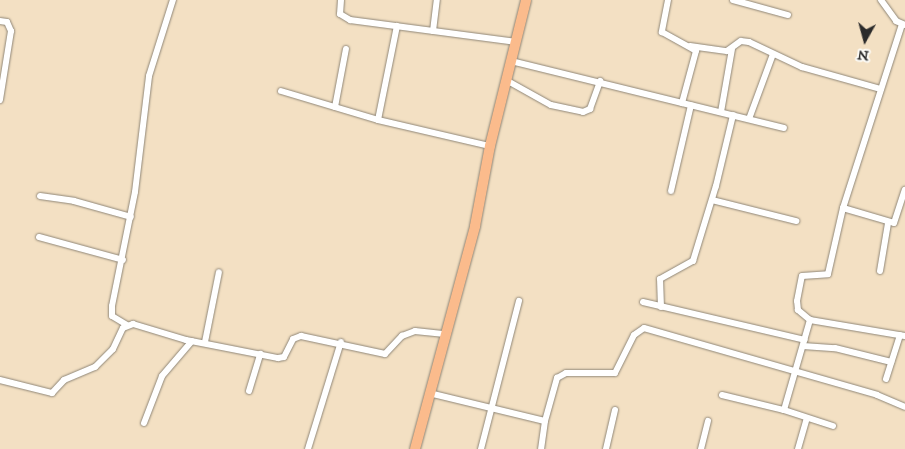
<!DOCTYPE html>
<style>
body{margin:0}
#map{position:relative;width:905px;height:449px;overflow:hidden;background:#f3e0c3;font-family:"IM FELL DW Pica",serif}
div>[style]{position:absolute}
.roads{filter:drop-shadow(0 0 1px #8f8677) drop-shadow(0 0 1px #8f8677)}
.street>*{height:6px;margin:-3px;padding:0 3px;transform-origin:3px;border-radius:3px;background:#fff}
.primary>*{height:10px;margin:-5px;padding:0 5px;transform-origin:5px;border-radius:5px;background:#fbbb8c}
span{translate:-50% -50%;white-space:nowrap;text-align:center;line-height:1.15;-webkit-text-stroke:4px #fdfcf7;paint-order:stroke}
.north{position:absolute;left:840px;top:15px;width:50px;height:50px;-webkit-text-stroke:4px #fdfcf7;paint-order:stroke;rotate:187deg;font-size:14px;font-weight:700;line-height:20px;text-align:center;color:#2b2b2b}
.north::after{content:'';display:block;margin:auto;width:18px;height:22px;background:#2b2b2b;clip-path:polygon(50% 0,100% 100%,50% 72%,0 100%)}
</style>
<div id="map">
<div class="roads">
<div class="street">
<div style="left:341px;top:0;width:14px;rotate:94deg"></div>
<div style="left:340px;top:14px;width:12px;rotate:31deg"></div>
<div style="left:350px;top:20px;width:168px;rotate:7.5deg"></div>
<div style="left:668px;top:0;width:33px;rotate:101deg"></div>
<div style="left:662px;top:32px;width:39px;rotate:29deg"></div>
<div style="left:696px;top:51px;width:54px;rotate:105.1deg"></div>
<div style="left:733px;top:0;width:57px;rotate:15.3deg"></div>
<div style="left:881px;top:0;width:26px;rotate:54deg"></div>
<div style="left:896px;top:21px;width:10px;rotate:24deg"></div>
<div style="left:0;top:21px;width:7px;rotate:8deg"></div>
<div style="left:7px;top:22px;width:10px;rotate:66deg"></div>
<div style="left:11px;top:31px;width:70px;rotate:99.1deg"></div>
<div style="left:433px;top:31px;width:31px;rotate:-83deg"></div>
<div style="left:690px;top:46px;width:37px;rotate:8deg"></div>
<div style="left:727px;top:51px;width:17px;rotate:-36deg"></div>
<div style="left:741px;top:41px;width:8px;rotate:7deg"></div>
<div style="left:749px;top:42px;width:59px;rotate:25.3deg"></div>
<div style="left:802px;top:67px;width:82px;rotate:15.6deg"></div>
<div style="left:511px;top:61px;width:281px;rotate:13.8deg"></div>
<div style="left:506px;top:80px;width:51px;rotate:29.1deg"></div>
<div style="left:551px;top:105px;width:33px;rotate:12deg"></div>
<div style="left:583px;top:112px;width:8px;rotate:-23deg"></div>
<div style="left:590px;top:109px;width:30px;rotate:-70deg"></div>
<div style="left:281px;top:91px;width:101px;rotate:16.6deg"></div>
<div style="left:378px;top:120px;width:115px;rotate:13.1deg"></div>
<div style="left:335px;top:107px;width:59px;rotate:-79.3deg"></div>
<div style="left:721px;top:112px;width:64px;rotate:-80.1deg"></div>
<div style="left:749px;top:119px;width:69px;rotate:-69.7deg"></div>
<div style="left:378px;top:120px;width:96px;rotate:-78.6deg"></div>
<div style="left:671px;top:191px;width:88px;rotate:-76.9deg"></div>
<div style="left:40px;top:196px;width:34px;rotate:8deg"></div>
<div style="left:74px;top:201px;width:59px;rotate:15.7deg"></div>
<div style="left:712px;top:200px;width:87px;rotate:14deg"></div>
<div style="left:843px;top:208px;width:53px;rotate:16.4deg"></div>
<div style="left:894px;top:223px;width:35px;rotate:-72deg"></div>
<div style="left:39px;top:237px;width:87px;rotate:15.3deg"></div>
<div style="left:880px;top:271px;width:49px;rotate:-80.5deg"></div>
<div style="left:643px;top:302px;width:166px;rotate:13.2deg"></div>
<div style="left:661px;top:307px;width:28px;rotate:-92deg"></div>
<div style="left:660px;top:279px;width:38px;rotate:-29deg"></div>
<div style="left:693px;top:261px;width:78px;rotate:-73deg"></div>
<div style="left:716px;top:186px;width:73px;rotate:-76.5deg"></div>
<div style="left:810px;top:320px;width:96px;rotate:9.6deg"></div>
<div style="left:127px;top:325px;width:17px;rotate:-149deg"></div>
<div style="left:112px;top:316px;width:10px;rotate:-90deg"></div>
<div style="left:112px;top:306px;width:116px;rotate:-78.6deg"></div>
<div style="left:135px;top:192px;width:117px;rotate:-83.1deg"></div>
<div style="left:149px;top:76px;width:80px;rotate:-72.5deg"></div>
<div style="left:205px;top:342px;width:71px;rotate:-78.7deg"></div>
<div style="left:803px;top:346px;width:32px;rotate:4deg"></div>
<div style="left:835px;top:348px;width:58px;rotate:14deg"></div>
<div style="left:886px;top:379px;width:46px;rotate:-72.3deg"></div>
<div style="left:0;top:380px;width:54px;rotate:14deg"></div>
<div style="left:52px;top:393px;width:18px;rotate:-47deg"></div>
<div style="left:64px;top:380px;width:34px;rotate:-23deg"></div>
<div style="left:95px;top:367px;width:25px;rotate:-45deg"></div>
<div style="left:113px;top:349px;width:23px;rotate:-65deg"></div>
<div style="left:123px;top:328px;width:11px;rotate:-22deg"></div>
<div style="left:133px;top:324px;width:55px;rotate:16.8deg"></div>
<div style="left:186px;top:340px;width:94px;rotate:11.1deg"></div>
<div style="left:278px;top:358px;width:6px;rotate:-9deg"></div>
<div style="left:284px;top:357px;width:20px;rotate:-63deg"></div>
<div style="left:293px;top:339px;width:9px;rotate:-21deg"></div>
<div style="left:301px;top:336px;width:86px;rotate:12.1deg"></div>
<div style="left:385px;top:354px;width:25px;rotate:-47deg"></div>
<div style="left:402px;top:336px;width:14px;rotate:-21deg"></div>
<div style="left:415px;top:331px;width:30px;rotate:6deg"></div>
<div style="left:249px;top:391px;width:39px;rotate:-73deg"></div>
<div style="left:429px;top:393px;width:119px;rotate:13.6deg"></div>
<div style="left:545px;top:421px;width:28px;rotate:98deg"></div>
<div style="left:722px;top:395px;width:64px;rotate:13.6deg"></div>
<div style="left:545px;top:421px;width:45px;rotate:-74.4deg"></div>
<div style="left:557px;top:378px;width:10px;rotate:-29deg"></div>
<div style="left:566px;top:373px;width:49px"></div>
<div style="left:615px;top:373px;width:42px;rotate:-63.4deg"></div>
<div style="left:634px;top:335px;width:12px;rotate:-35deg"></div>
<div style="left:644px;top:328px;width:242px;rotate:16deg"></div>
<div style="left:877px;top:395px;width:30px;rotate:23deg"></div>
<div style="left:144px;top:423px;width:50px;rotate:-69deg"></div>
<div style="left:162px;top:376px;width:46px;rotate:-49.4deg"></div>
<div style="left:833px;top:426px;width:52px;rotate:-161.9deg"></div>
<div style="left:784px;top:410px;width:94px;rotate:-73.9deg"></div>
<div style="left:810px;top:320px;width:16px;rotate:-140deg"></div>
<div style="left:798px;top:310px;width:9px;rotate:-96deg"></div>
<div style="left:797px;top:301px;width:25px;rotate:-79deg"></div>
<div style="left:802px;top:276px;width:26px;rotate:-4deg"></div>
<div style="left:828px;top:274px;width:68px;rotate:-77.2deg"></div>
<div style="left:843px;top:208px;width:193px;rotate:-72.2deg"></div>
<div style="left:308px;top:449px;width:112px;rotate:-72.9deg"></div>
<div style="left:481px;top:449px;width:153px;rotate:-75.6deg"></div>
<div style="left:606px;top:449px;width:40px;rotate:-77deg"></div>
<div style="left:701px;top:449px;width:29px;rotate:-76deg"></div>
<div style="left:798px;top:449px;width:32px;rotate:-74deg"></div>
</div>
<div class="primary">
<div style="left:415px;top:449px;width:231px;rotate:-74.9deg"></div>
<div style="left:475px;top:226px;width:81px;rotate:-79.4deg"></div>
<div style="left:490px;top:146px;width:150px;rotate:-76.1deg"></div>
</div>
</div>
<div class="north">N</div>
</div>
